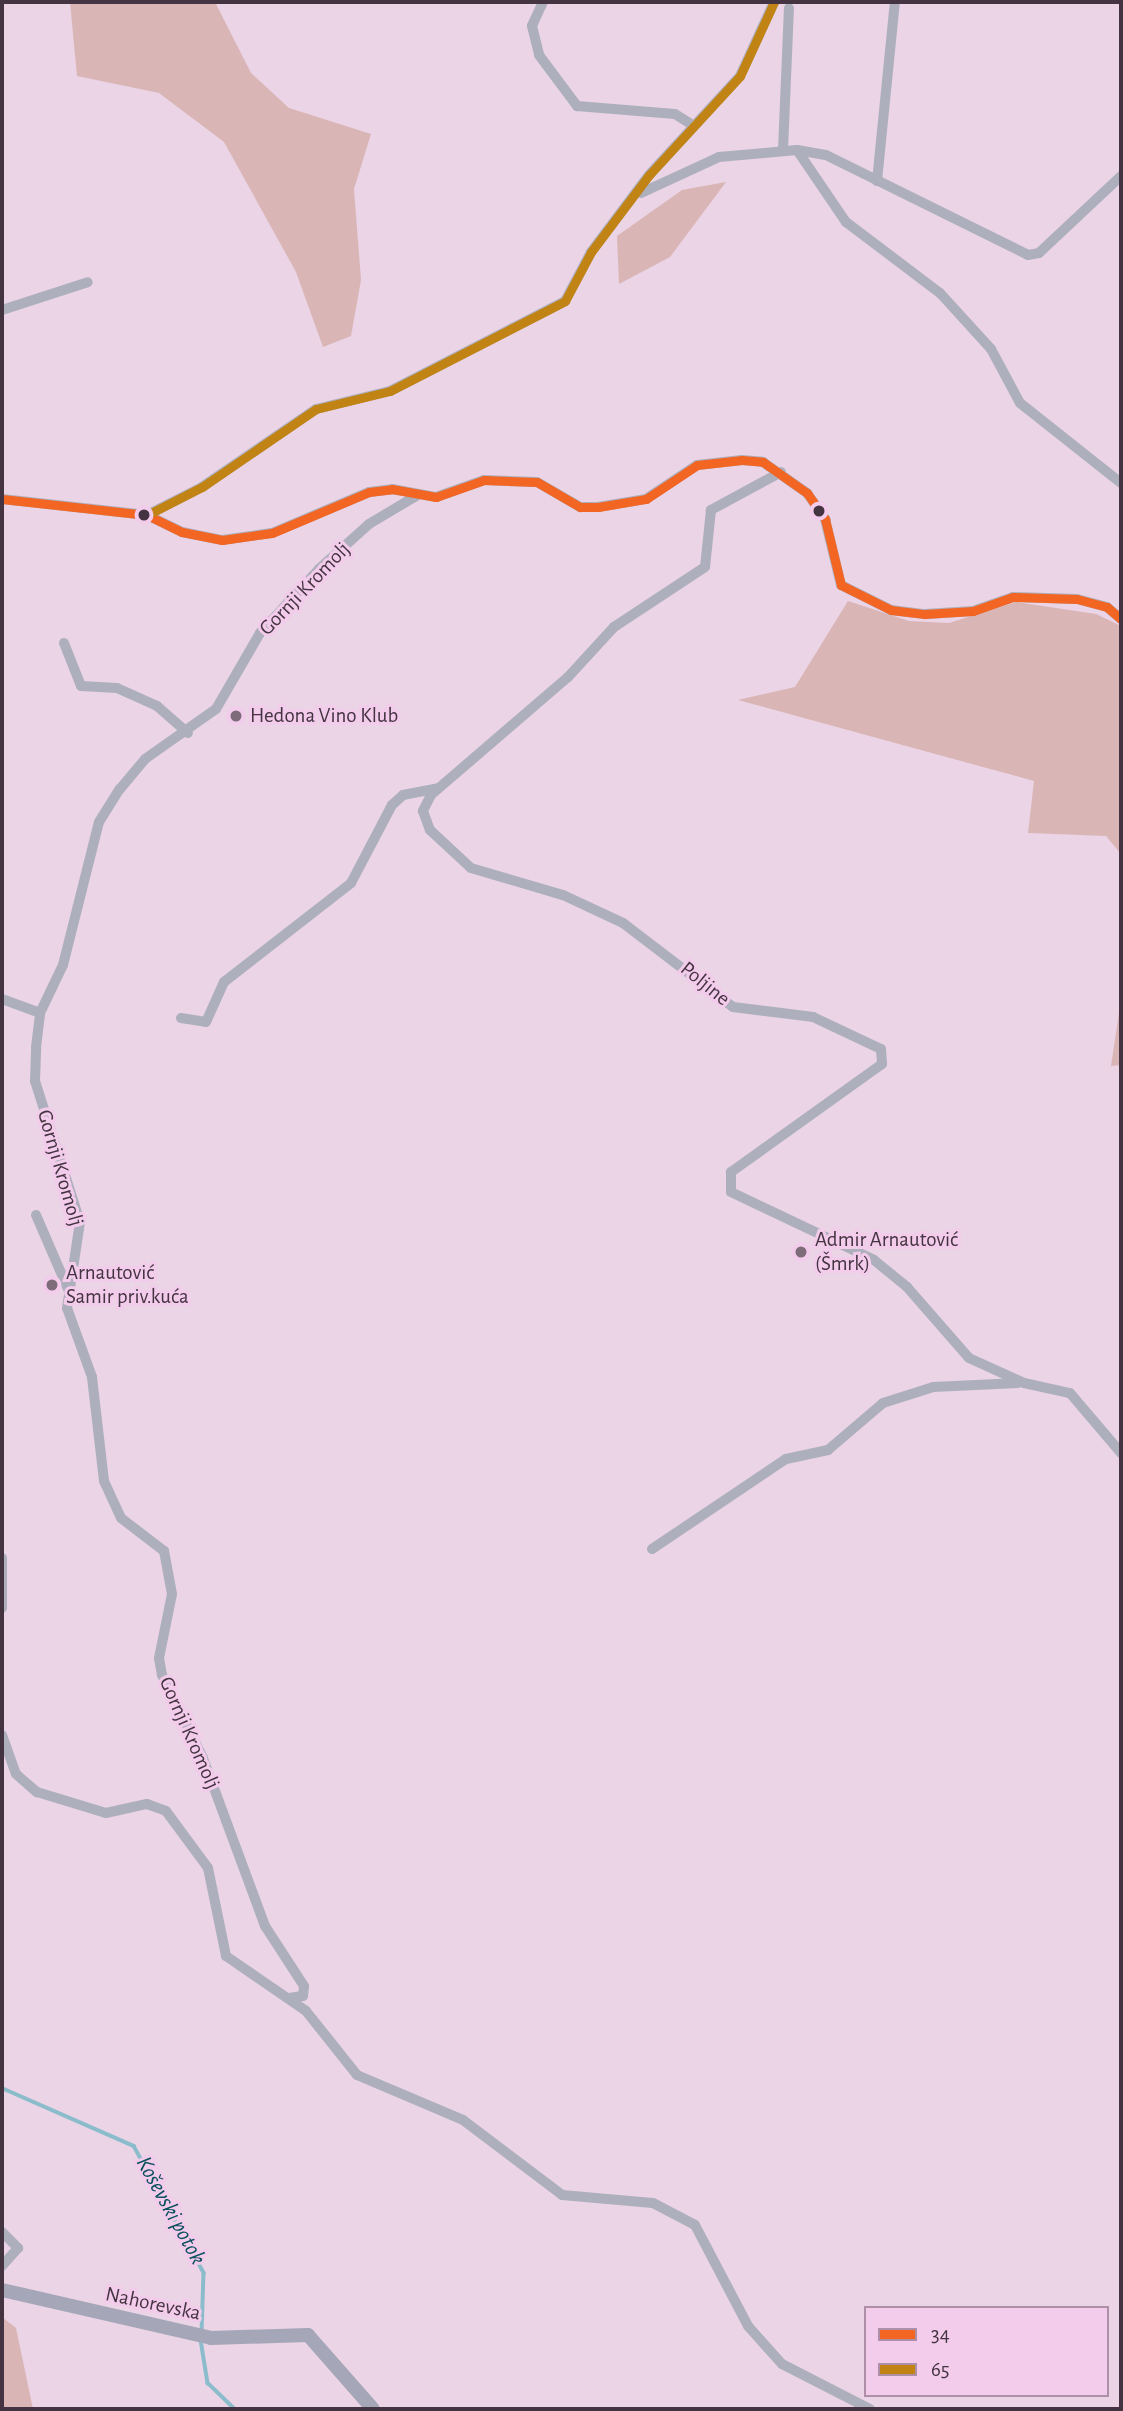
<!DOCTYPE html>
<meta charset="utf-8">
<style>
body{margin:0}
#map{position:relative;width:1123px;height:2411px;overflow:hidden;background:#ead4e5;font-family:"Alegreya Sans",sans-serif}
div>[style]{position:absolute}
.green>*{inset:0;background:#dab5b6}
.stream>*{height:3.5px;margin:-1.75px;padding:0 1.75px;transform-origin:1.75px;border-radius:1.75px;background:#8abccc}
.street>*{height:10px;margin:-5px;padding:0 5px;transform-origin:5px;border-radius:5px;background:#aeafbd}
.secondary>*{height:14px;margin:-7px;padding:0 7px;transform-origin:7px;border-radius:7px;background:#a5a6b8}
.bus-1>*{height:9px;margin:-4.5px;padding:0 4.5px;transform-origin:4.5px;border-radius:4.5px;background:#f26522}
.bus-2>*{height:9px;margin:-4.5px;padding:0 4.5px;transform-origin:4.5px;border-radius:4.5px;background:#c18414}
.dots>*{width:19px;height:19px;translate:-50% -50%;box-sizing:border-box;border:4px solid #f3cbeb;border-radius:50%}
span{translate:-50% -50%;white-space:nowrap;text-align:center;line-height:1.15;-webkit-text-stroke:6px #f3cbeb;paint-order:stroke}
.street-label{font-size:21px;color:#443441}
.poi-label{font-size:21px;color:#443441}
.left{translate:0 -50%;text-align:left}
.water-label{font-size:23px;color:#06505c;font-style:italic}
.frame{position:absolute;inset:0;border:4px solid #443441;pointer-events:none}
.legend{position:absolute;left:864px;top:2306px;width:245px;height:91px;box-sizing:border-box;background:#f3cbeb;border:2px solid #ad8fa7;margin:0;padding:9px 12px;list-style:none;font-size:21px;color:#443441}
.legend li{display:flex;align-items:center;gap:14px;height:35px}
.legend b{width:35px;border:2px solid #ad8fa7}
</style>
<div id="map">
<div class="green">
<div style="clip-path:polygon(70px 2px,215px 2px,251px 73px,289px 108px,371px 134px,354px 189px,361px 280px,351px 336px,323px 347px,296px 272px,224px 142px,159px 93px,77px 76px)"></div>
<div style="clip-path:polygon(726px 182px,670px 257px,619px 284px,617px 236px,682px 190px)"></div>
<div style="clip-path:polygon(848px 601px,909px 621px,949px 623px,1016px 602px,1096px 614px,1121px 626px,1121px 854px,1106px 836px,1028px 833px,1034px 781px,738px 700px,795px 687px)"></div>
<div style="clip-path:polygon(1121px 1000px,1121px 1065px,1111px 1066px)"></div>
<div style="clip-path:polygon(2px 2317px,16px 2328px,33px 2409px,2px 2409px)"></div>
</div>
<div class="stream">
<div style="left:2px;top:2088px;width:144px;rotate:23.7deg"></div>
<div style="left:134px;top:2146px;width:145px;rotate:61.1deg"></div>
<div style="left:204px;top:2273px;width:59px;rotate:91.9deg"></div>
<div style="left:201px;top:2340px;width:44px;rotate:80.8deg"></div>
<div style="left:208px;top:2383px;width:37px;rotate:44deg"></div>
</div>
<div class="street">
<div style="left:543px;top:2px;width:26px;rotate:115deg"></div>
<div style="left:532px;top:26px;width:30px;rotate:76deg"></div>
<div style="left:539px;top:55px;width:64px;rotate:53.3deg"></div>
<div style="left:577px;top:106px;width:98px;rotate:4.7deg"></div>
<div style="left:675px;top:114px;width:22px;rotate:32deg"></div>
<div style="left:783px;top:150px;width:142px;rotate:-87.6deg"></div>
<div style="left:797px;top:150px;width:29px;rotate:10deg"></div>
<div style="left:826px;top:155px;width:225px;rotate:26.3deg"></div>
<div style="left:1028px;top:255px;width:11px;rotate:-10deg"></div>
<div style="left:1039px;top:253px;width:112px;rotate:-43.2deg"></div>
<div style="left:877px;top:181px;width:180px;rotate:-84.3deg"></div>
<div style="left:641px;top:193px;width:86px;rotate:-24.8deg"></div>
<div style="left:719px;top:157px;width:78px;rotate:-5.1deg"></div>
<div style="left:797px;top:150px;width:87px;rotate:55.8deg"></div>
<div style="left:846px;top:222px;width:118px;rotate:37.1deg"></div>
<div style="left:940px;top:293px;width:76px;rotate:47.7deg"></div>
<div style="left:991px;top:349px;width:61px;rotate:61.8deg"></div>
<div style="left:1020px;top:403px;width:129px;rotate:38.4deg"></div>
<div style="left:2px;top:310px;width:90px;rotate:-18deg"></div>
<div style="left:781px;top:472px;width:80px;rotate:151.5deg"></div>
<div style="left:711px;top:510px;width:57px;rotate:96deg"></div>
<div style="left:705px;top:567px;width:109px;rotate:146.6deg"></div>
<div style="left:614px;top:627px;width:68px;rotate:132.6deg"></div>
<div style="left:568px;top:677px;width:181px;rotate:139.3deg"></div>
<div style="left:431px;top:795px;width:18px;rotate:117deg"></div>
<div style="left:423px;top:811px;width:20px;rotate:70deg"></div>
<div style="left:430px;top:830px;width:56px;rotate:42.8deg"></div>
<div style="left:471px;top:868px;width:96px;rotate:16.4deg"></div>
<div style="left:563px;top:895px;width:66px;rotate:25deg"></div>
<div style="left:623px;top:923px;width:138px;rotate:37.4deg"></div>
<div style="left:733px;top:1007px;width:81px;rotate:7.1deg"></div>
<div style="left:813px;top:1017px;width:75px;rotate:25.2deg"></div>
<div style="left:881px;top:1049px;width:15px;rotate:86deg"></div>
<div style="left:882px;top:1064px;width:186px;rotate:144.4deg"></div>
<div style="left:731px;top:1172px;width:20px;rotate:90deg"></div>
<div style="left:731px;top:1192px;width:158px;rotate:25.4deg"></div>
<div style="left:874px;top:1260px;width:43px;rotate:39.3deg"></div>
<div style="left:907px;top:1287px;width:94px;rotate:48.9deg"></div>
<div style="left:969px;top:1358px;width:60px;rotate:24.4deg"></div>
<div style="left:1024px;top:1383px;width:47px;rotate:12.3deg"></div>
<div style="left:1070px;top:1393px;width:79px;rotate:49.6deg"></div>
<div style="left:2px;top:499px;width:146px;rotate:6.3deg"></div>
<div style="left:147px;top:515px;width:39px;rotate:26deg"></div>
<div style="left:182px;top:532px;width:41px;rotate:11.3deg"></div>
<div style="left:222px;top:540px;width:50px;rotate:-8deg"></div>
<div style="left:272px;top:533px;width:105px;rotate:-22.9deg"></div>
<div style="left:369px;top:492px;width:23px;rotate:-7deg"></div>
<div style="left:392px;top:489px;width:45px;rotate:10.3deg"></div>
<div style="left:436px;top:497px;width:51px;rotate:-19.5deg"></div>
<div style="left:484px;top:480px;width:53px;rotate:2.2deg"></div>
<div style="left:537px;top:482px;width:50px;rotate:30.2deg"></div>
<div style="left:580px;top:507px;width:18px"></div>
<div style="left:598px;top:507px;width:49px;rotate:-9.5deg"></div>
<div style="left:646px;top:499px;width:61px;rotate:-33.7deg"></div>
<div style="left:697px;top:465px;width:45px;rotate:-6.3deg"></div>
<div style="left:742px;top:460px;width:21px;rotate:5deg"></div>
<div style="left:763px;top:462px;width:54px;rotate:35.2deg"></div>
<div style="left:807px;top:493px;width:32px;rotate:55deg"></div>
<div style="left:825px;top:519px;width:68px;rotate:76.4deg"></div>
<div style="left:841px;top:585px;width:56px;rotate:26.6deg"></div>
<div style="left:891px;top:610px;width:34px;rotate:7deg"></div>
<div style="left:925px;top:614px;width:48px;rotate:-3.6deg"></div>
<div style="left:973px;top:611px;width:42px;rotate:-19.3deg"></div>
<div style="left:1013px;top:597px;width:64px;rotate:1.8deg"></div>
<div style="left:1077px;top:599px;width:31px;rotate:15deg"></div>
<div style="left:1107px;top:607px;width:18px;rotate:41deg"></div>
<div style="left:147px;top:515px;width:62px;rotate:-27deg"></div>
<div style="left:202px;top:487px;width:138px;rotate:-34.4deg"></div>
<div style="left:316px;top:409px;width:76px;rotate:-13.7deg"></div>
<div style="left:390px;top:391px;width:197px;rotate:-27.2deg"></div>
<div style="left:565px;top:301px;width:55px;rotate:-62deg"></div>
<div style="left:591px;top:252px;width:96px;rotate:-53deg"></div>
<div style="left:649px;top:175px;width:134px;rotate:-47.4deg"></div>
<div style="left:740px;top:76px;width:81px;rotate:-65.3deg"></div>
<div style="left:64px;top:643px;width:46px;rotate:68.4deg"></div>
<div style="left:81px;top:686px;width:36px;rotate:3deg"></div>
<div style="left:117px;top:688px;width:44px;rotate:24.2deg"></div>
<div style="left:157px;top:706px;width:41px;rotate:41.1deg"></div>
<div style="left:2px;top:999px;width:40px;rotate:20.2deg"></div>
<div style="left:181px;top:1018px;width:25px;rotate:9deg"></div>
<div style="left:206px;top:1022px;width:44px;rotate:-65.8deg"></div>
<div style="left:224px;top:982px;width:161px;rotate:-37.9deg"></div>
<div style="left:351px;top:883px;width:88px;rotate:-62.3deg"></div>
<div style="left:392px;top:805px;width:15px;rotate:-42deg"></div>
<div style="left:403px;top:795px;width:36px;rotate:-11deg"></div>
<div style="left:36px;top:1215px;width:81px;rotate:66.6deg"></div>
<div style="left:652px;top:1549px;width:161px;rotate:-33.9deg"></div>
<div style="left:786px;top:1459px;width:43px;rotate:-12.1deg"></div>
<div style="left:828px;top:1450px;width:72px;rotate:-40.5deg"></div>
<div style="left:883px;top:1403px;width:52px;rotate:-17.7deg"></div>
<div style="left:933px;top:1387px;width:85px;rotate:-2.7deg"></div>
<div style="left:2px;top:1558px;width:50px;rotate:90deg"></div>
<div style="left:2px;top:1735px;width:41px;rotate:70.3deg"></div>
<div style="left:16px;top:1774px;width:28px;rotate:41deg"></div>
<div style="left:37px;top:1792px;width:72px;rotate:16.9deg"></div>
<div style="left:106px;top:1813px;width:42px;rotate:-12.4deg"></div>
<div style="left:147px;top:1804px;width:20px;rotate:20deg"></div>
<div style="left:166px;top:1811px;width:71px;rotate:53.6deg"></div>
<div style="left:208px;top:1868px;width:90px;rotate:78.4deg"></div>
<div style="left:226px;top:1956px;width:97px;rotate:34.5deg"></div>
<div style="left:306px;top:2011px;width:82px;rotate:51.4deg"></div>
<div style="left:357px;top:2075px;width:115px;rotate:23deg"></div>
<div style="left:463px;top:2120px;width:124px;rotate:37.1deg"></div>
<div style="left:562px;top:2195px;width:91px;rotate:5deg"></div>
<div style="left:653px;top:2203px;width:47px;rotate:27.6deg"></div>
<div style="left:695px;top:2225px;width:114px;rotate:62.3deg"></div>
<div style="left:748px;top:2326px;width:51px;rotate:48.2deg"></div>
<div style="left:782px;top:2364px;width:99px;rotate:27.1deg"></div>
<div style="left:289px;top:1998px;width:14px;rotate:-8deg"></div>
<div style="left:303px;top:1996px;width:10px;rotate:-84deg"></div>
<div style="left:304px;top:1986px;width:72px;rotate:-123deg"></div>
<div style="left:265px;top:1926px;width:179px;rotate:-110.3deg"></div>
<div style="left:203px;top:1758px;width:93px;rotate:-116.3deg"></div>
<div style="left:162px;top:1675px;width:17px;rotate:-100deg"></div>
<div style="left:159px;top:1658px;width:65px;rotate:-78.5deg"></div>
<div style="left:172px;top:1594px;width:44px;rotate:-100.5deg"></div>
<div style="left:164px;top:1551px;width:54px;rotate:-142.5deg"></div>
<div style="left:121px;top:1518px;width:41px;rotate:-114.7deg"></div>
<div style="left:104px;top:1481px;width:105px;rotate:-96.6deg"></div>
<div style="left:92px;top:1377px;width:73px;rotate:-109.9deg"></div>
<div style="left:67px;top:1308px;width:87px;rotate:-81.4deg"></div>
<div style="left:80px;top:1222px;width:148px;rotate:-107.7deg"></div>
<div style="left:35px;top:1081px;width:34px;rotate:-88deg"></div>
<div style="left:36px;top:1047px;width:34px;rotate:-83deg"></div>
<div style="left:40px;top:1013px;width:53px;rotate:-64.4deg"></div>
<div style="left:63px;top:965px;width:147px;rotate:-75.9deg"></div>
<div style="left:99px;top:822px;width:39px;rotate:-58deg"></div>
<div style="left:120px;top:789px;width:39px;rotate:-50deg"></div>
<div style="left:145px;top:759px;width:87px;rotate:-35.2deg"></div>
<div style="left:216px;top:709px;width:88px;rotate:-59.9deg"></div>
<div style="left:260px;top:633px;width:87px;rotate:-47.3deg"></div>
<div style="left:319px;top:569px;width:67px;rotate:-42deg"></div>
<div style="left:369px;top:524px;width:55px;rotate:-30.8deg"></div>
<div style="left:2px;top:2232px;width:23px;rotate:45deg"></div>
<div style="left:18px;top:2248px;width:24px;rotate:132deg"></div>
</div>
<div class="secondary">
<div style="left:2px;top:2290px;width:214px;rotate:12.9deg"></div>
<div style="left:211px;top:2338px;width:97px;rotate:-1.8deg"></div>
<div style="left:308px;top:2335px;width:98px;rotate:48.7deg"></div>
</div>
<div class="bus-1">
<div style="left:2px;top:499px;width:146px;rotate:6.3deg"></div>
<div style="left:147px;top:515px;width:39px;rotate:26deg"></div>
<div style="left:182px;top:532px;width:41px;rotate:11.3deg"></div>
<div style="left:222px;top:540px;width:50px;rotate:-8deg"></div>
<div style="left:272px;top:533px;width:105px;rotate:-22.9deg"></div>
<div style="left:369px;top:492px;width:23px;rotate:-7deg"></div>
<div style="left:392px;top:489px;width:45px;rotate:10.3deg"></div>
<div style="left:436px;top:497px;width:51px;rotate:-19.5deg"></div>
<div style="left:484px;top:480px;width:53px;rotate:2.2deg"></div>
<div style="left:537px;top:482px;width:50px;rotate:30.2deg"></div>
<div style="left:580px;top:507px;width:18px"></div>
<div style="left:598px;top:507px;width:49px;rotate:-9.5deg"></div>
<div style="left:646px;top:499px;width:61px;rotate:-33.7deg"></div>
<div style="left:697px;top:465px;width:45px;rotate:-6.3deg"></div>
<div style="left:742px;top:460px;width:21px;rotate:5deg"></div>
<div style="left:763px;top:462px;width:54px;rotate:35.2deg"></div>
<div style="left:807px;top:493px;width:32px;rotate:55deg"></div>
<div style="left:825px;top:519px;width:68px;rotate:76.4deg"></div>
<div style="left:841px;top:585px;width:56px;rotate:26.6deg"></div>
<div style="left:891px;top:610px;width:34px;rotate:7deg"></div>
<div style="left:925px;top:614px;width:48px;rotate:-3.6deg"></div>
<div style="left:973px;top:611px;width:42px;rotate:-19.3deg"></div>
<div style="left:1013px;top:597px;width:64px;rotate:1.8deg"></div>
<div style="left:1077px;top:599px;width:31px;rotate:15deg"></div>
<div style="left:1107px;top:607px;width:18px;rotate:41deg"></div>
</div>
<div class="bus-2">
<div style="left:147px;top:515px;width:62px;rotate:-27deg"></div>
<div style="left:202px;top:487px;width:138px;rotate:-34.4deg"></div>
<div style="left:316px;top:409px;width:76px;rotate:-13.7deg"></div>
<div style="left:390px;top:391px;width:197px;rotate:-27.2deg"></div>
<div style="left:565px;top:301px;width:55px;rotate:-62deg"></div>
<div style="left:591px;top:252px;width:96px;rotate:-53deg"></div>
<div style="left:649px;top:175px;width:134px;rotate:-47.4deg"></div>
<div style="left:740px;top:76px;width:81px;rotate:-65.3deg"></div>
</div>
<div class="dots">
<div style="left:819px;top:511px;background:#443441"></div>
<div style="left:144px;top:515px;background:#443441"></div>
<div style="left:236px;top:716px;background:#7e6c7a"></div>
<div style="left:801px;top:1252px;background:#7e6c7a"></div>
<div style="left:52px;top:1285px;background:#7e6c7a"></div>
</div>
<div class="street-label">
<span style="left:305px;top:589px;rotate:-46deg">Gornji Kromolj</span>
<span style="left:705px;top:984px;rotate:39deg">Poljine</span>
<span style="left:60px;top:1168px;rotate:74deg">Gornji Kromolj</span>
<span style="left:189px;top:1733px;rotate:66deg">Gornji Kromolj</span>
<span style="left:153px;top:2304px;rotate:12deg">Nahorevska</span>
</div>
<div class="poi-label">
<span class="left" style="left:250px;top:716px">Hedona Vino Klub</span>
<span class="left" style="left:815px;top:1252px">Admir Arnautović<br>(Šmrk)</span>
<span class="left" style="left:66px;top:1285px">Arnautović<br>Samir priv.kuća</span>
</div>
<div class="water-label">
<span style="left:170px;top:2211px;rotate:61deg">Koševski potok</span>
</div>
<div class="frame"></div>
<ul class="legend">
<li><b style="height:9px;background:#f26522"></b>34</li>
<li><b style="height:9px;background:#c18414"></b>65</li>
</ul>
</div>
